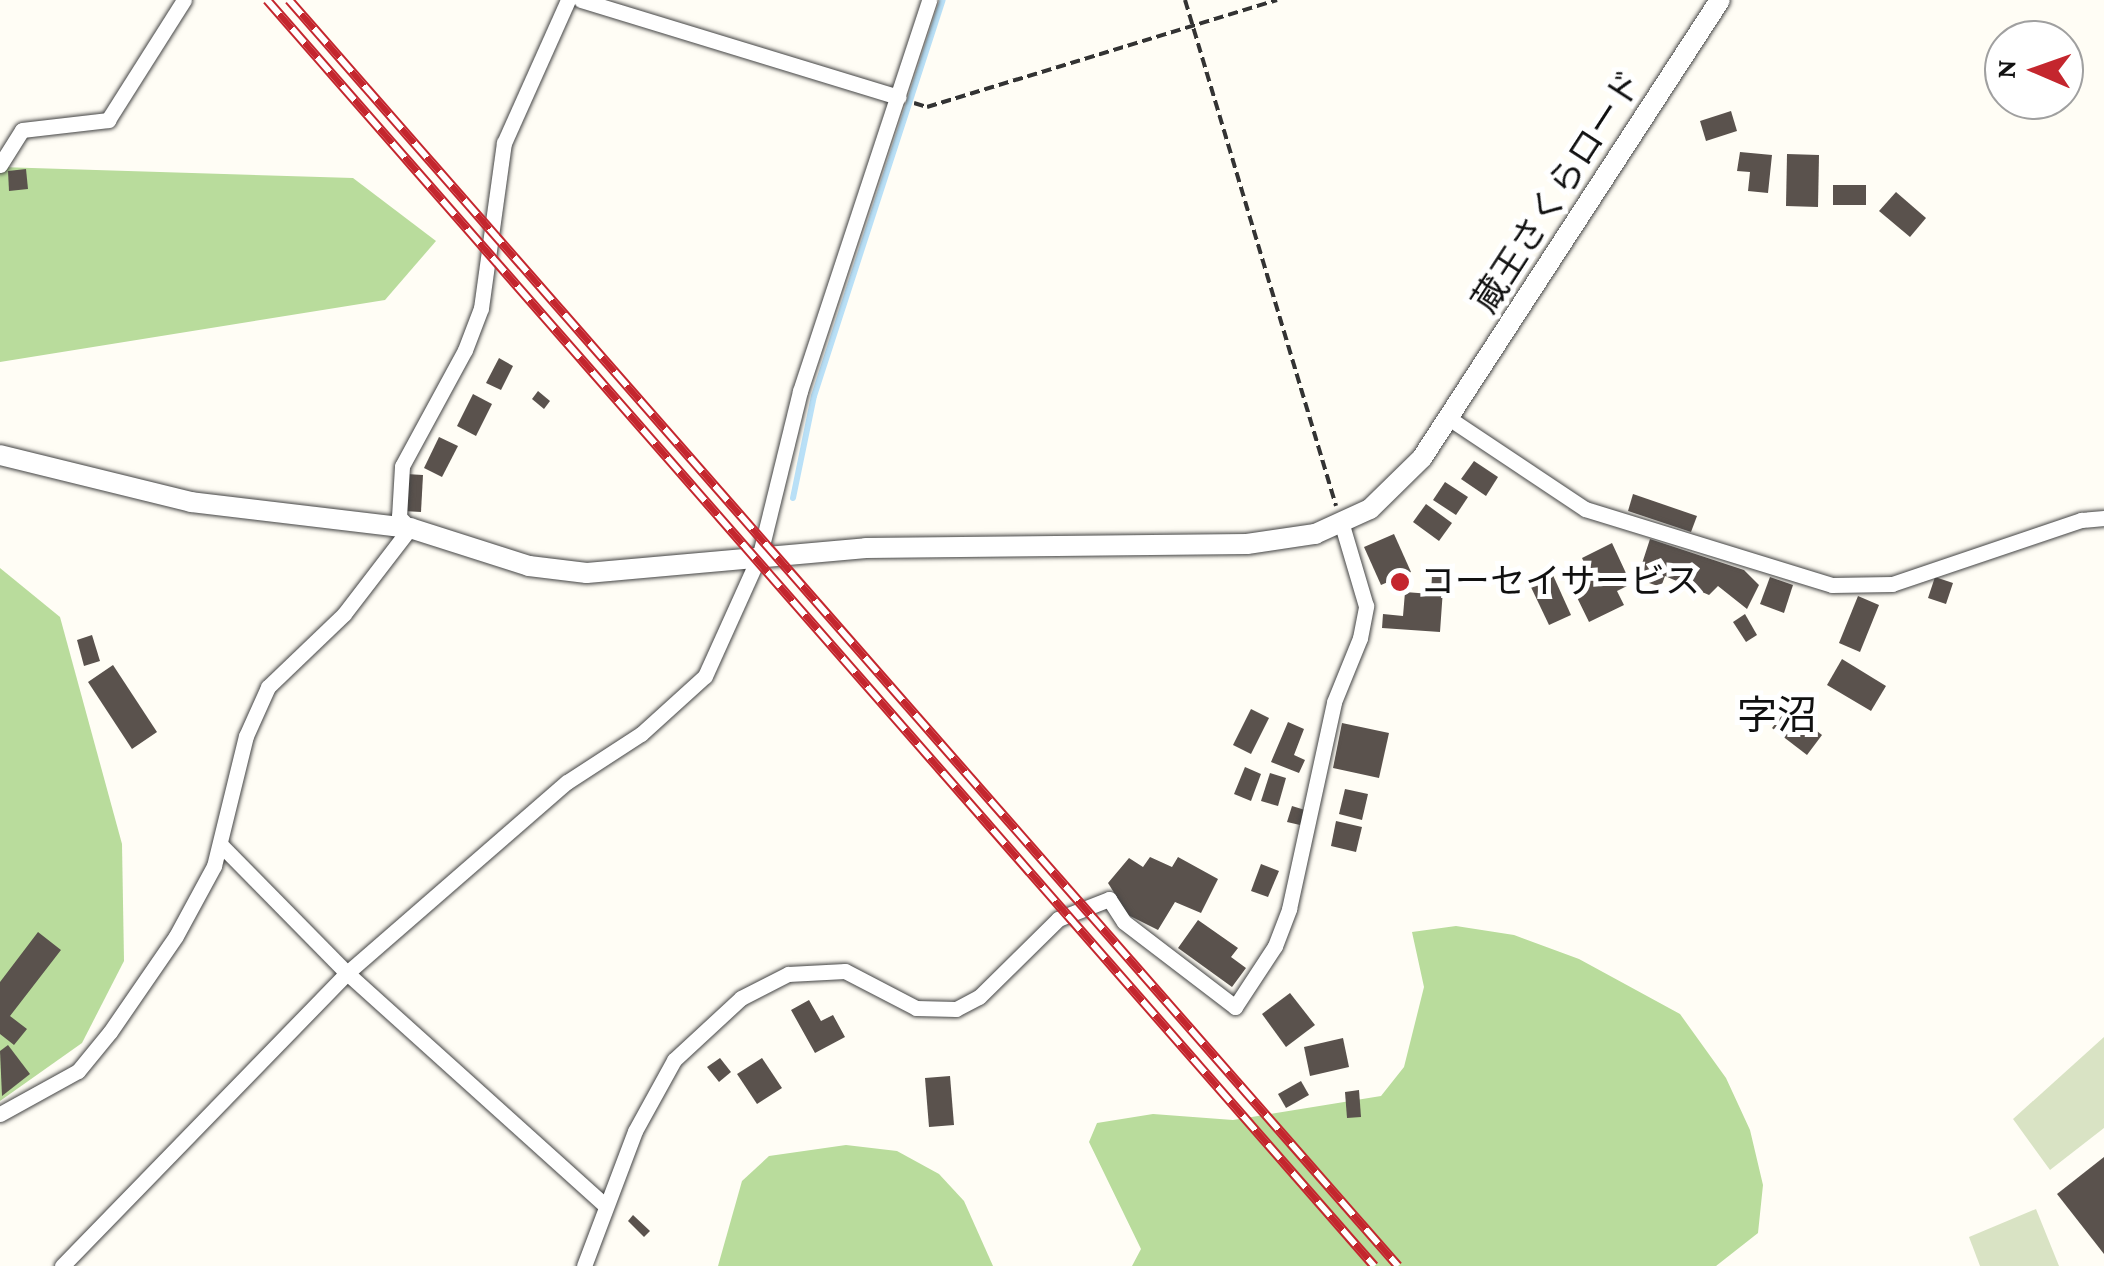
<!DOCTYPE html>
<meta charset="utf-8">
<style>
body{margin:0}
#map{position:relative;width:2104px;height:1266px;overflow:hidden;background:#fffdf5;font-family:"Crimson Pro","Noto Sans JP",serif}
div>[style]{position:absolute}
.forest>*{inset:0;background:#b9dc9c}
.cemetery>*{inset:0;background:#d9e3c4}
.stream>*{height:6px;margin:-3px;padding:0 3px;transform-origin:3px;border-radius:3px;background:#b9e0f7}
.building>*{inset:0;background:#5a524d}
.path>*{height:4px;margin-top:-2px;transform-origin:0;background:repeating-linear-gradient(90deg,#333 0 10px,transparent 0 15px)}
.roads{filter:drop-shadow(0 0 2px #444) drop-shadow(0 0 2px #444)}
.minor>*{height:15px;margin:-7.5px;padding:0 7.5px;transform-origin:7.5px;border-radius:7.5px;background:#fff}
.tertiary>*{height:20px;margin:-10px;padding:0 10px;transform-origin:10px;border-radius:10px;background:#fff}
.rail>*{height:10px;margin-top:-5px;transform-origin:0;background:repeating-linear-gradient(90deg,#fff 0 19px,#c4262e 0 38px);box-sizing:border-box;border-block:2px solid #c4262e}
.dots>*{width:28px;height:28px;translate:-50% -50%;box-sizing:border-box;border:5px solid #fff;border-radius:50%}
span{translate:-50% -50%;white-space:nowrap;text-align:center;line-height:1.15;-webkit-text-stroke:10px #fff;paint-order:stroke}
.street-label{font-size:35px;color:#111}
.poi-label{font-size:35px;color:#111}
.left{translate:0 -50%;text-align:left}
.quarter-label{font-size:40px;color:#111}
.north{position:absolute;left:1984px;top:20px;width:100px;height:100px;box-sizing:border-box;background:#fff;border:2px solid #a0a0a0;border-radius:50%;rotate:272deg;font-size:28px;font-weight:700;line-height:40px;text-align:center;color:#111}
.north::after{content:'';display:block;margin:auto;width:35px;height:45px;background:#c4262e;clip-path:polygon(50% 0,100% 100%,50% 72%,0 100%)}
</style>
<div id="map">
<div class="forest">
<div style="clip-path:polygon(0 167px,353px 178px,436px 241px,385px 300px,0 362px)"></div>
<div style="clip-path:polygon(0 568px,60px 617px,122px 844px,124px 961px,82px 1043px,0 1101px)"></div>
<div style="clip-path:polygon(1456px 926px,1514px 935px,1579px 959px,1680px 1014px,1726px 1078px,1750px 1130px,1763px 1185px,1758px 1233px,1716px 1266px,1132px 1266px,1141px 1249px,1089px 1142px,1097px 1123px,1153px 1114px,1233px 1120px,1381px 1096px,1404px 1067px,1424px 987px,1412px 932px)"></div>
<div style="clip-path:polygon(846px 1145px,897px 1151px,939px 1174px,964px 1201px,993px 1266px,718px 1266px,742px 1181px,769px 1156px)"></div>
</div>
<div class="cemetery">
<div style="clip-path:polygon(2104px 1037px,2104px 1128px,2050px 1170px,2013px 1119px)"></div>
<div style="clip-path:polygon(2036px 1209px,2059px 1266px,1980px 1266px,1969px 1237px)"></div>
</div>
<div class="stream">
<div style="left:793px;top:498px;width:104px;rotate:-78.4deg"></div>
<div style="left:814px;top:396px;width:416px;rotate:-72deg"></div>
</div>
<div class="building">
<div style="clip-path:polygon(1731px 111px,1737px 131px,1706px 141px,1700px 121px)"></div>
<div style="clip-path:polygon(1740px 152px,1772px 155px,1768px 193px,1748px 191px,1750px 172px,1737px 171px)"></div>
<div style="clip-path:polygon(1787px 154px,1819px 155px,1818px 207px,1786px 206px)"></div>
<div style="clip-path:polygon(26px 169px,28px 189px,9px 191px,8px 171px)"></div>
<div style="clip-path:polygon(1833px 185px,1866px 185px,1866px 205px,1833px 205px)"></div>
<div style="clip-path:polygon(1896px 192px,1926px 218px,1910px 237px,1879px 211px)"></div>
<div style="clip-path:polygon(499px 358px,513px 366px,501px 390px,486px 383px)"></div>
<div style="clip-path:polygon(538px 391px,550px 401px,544px 409px,532px 399px)"></div>
<div style="clip-path:polygon(473px 394px,492px 404px,476px 436px,457px 426px)"></div>
<div style="clip-path:polygon(439px 437px,458px 446px,442px 477px,424px 468px)"></div>
<div style="clip-path:polygon(1474px 461px,1498px 477px,1486px 496px,1461px 479px)"></div>
<div style="clip-path:polygon(406px 474px,423px 475px,421px 512px,403px 511px)"></div>
<div style="clip-path:polygon(1445px 482px,1468px 497px,1456px 515px,1433px 500px)"></div>
<div style="clip-path:polygon(1633px 494px,1697px 516px,1691px 532px,1628px 511px)"></div>
<div style="clip-path:polygon(1426px 504px,1452px 523px,1439px 541px,1413px 522px)"></div>
<div style="clip-path:polygon(1394px 534px,1411px 572px,1381px 585px,1364px 547px)"></div>
<div style="clip-path:polygon(1650px 539px,1744px 570px,1759px 585px,1747px 609px,1718px 586px,1709px 595px,1665px 576px,1661px 587px,1637px 579px)"></div>
<div style="clip-path:polygon(1612px 543px,1631px 584px,1617px 591px,1624px 605px,1589px 622px,1568px 579px,1587px 569px,1582px 558px)"></div>
<div style="clip-path:polygon(1552px 573px,1571px 615px,1549px 625px,1529px 583px)"></div>
<div style="clip-path:polygon(1432px 575px,1444px 575px,1440px 632px,1382px 628px,1383px 614px,1403px 616px,1405px 592px,1431px 594px)"></div>
<div style="clip-path:polygon(1770px 577px,1793px 585px,1784px 613px,1760px 604px)"></div>
<div style="clip-path:polygon(1935px 577px,1953px 583px,1946px 604px,1928px 598px)"></div>
<div style="clip-path:polygon(1858px 596px,1879px 605px,1860px 652px,1839px 643px)"></div>
<div style="clip-path:polygon(1745px 614px,1757px 635px,1746px 642px,1733px 622px)"></div>
<div style="clip-path:polygon(92px 635px,100px 661px,84px 666px,77px 640px)"></div>
<div style="clip-path:polygon(1842px 659px,1886px 686px,1871px 711px,1827px 685px)"></div>
<div style="clip-path:polygon(113px 665px,157px 732px,132px 749px,88px 682px)"></div>
<div style="clip-path:polygon(1788px 708px,1822px 735px,1807px 755px,1772px 728px)"></div>
<div style="clip-path:polygon(1251px 709px,1269px 718px,1251px 754px,1233px 745px)"></div>
<div style="clip-path:polygon(1288px 722px,1304px 729px,1294px 755px,1305px 760px,1299px 773px,1271px 762px)"></div>
<div style="clip-path:polygon(1342px 723px,1389px 733px,1379px 778px,1333px 768px)"></div>
<div style="clip-path:polygon(1245px 767px,1261px 774px,1251px 801px,1234px 794px)"></div>
<div style="clip-path:polygon(1270px 773px,1286px 778px,1278px 806px,1261px 801px)"></div>
<div style="clip-path:polygon(1345px 789px,1368px 794px,1362px 820px,1339px 814px)"></div>
<div style="clip-path:polygon(1292px 806px,1305px 810px,1300px 825px,1287px 822px)"></div>
<div style="clip-path:polygon(1336px 821px,1362px 827px,1356px 852px,1331px 846px)"></div>
<div style="clip-path:polygon(1150px 857px,1172px 867px,1178px 857px,1218px 879px,1201px 913px,1175px 902px,1158px 930px,1128px 915px,1108px 883px,1129px 858px,1143px 867px)"></div>
<div style="clip-path:polygon(1261px 864px,1279px 871px,1268px 897px,1251px 891px)"></div>
<div style="clip-path:polygon(1198px 920px,1238px 948px,1231px 957px,1246px 968px,1232px 987px,1178px 948px)"></div>
<div style="clip-path:polygon(38px 932px,61px 950px,10px 1016px,27px 1029px,14px 1045px,0 1034px,0 982px)"></div>
<div style="clip-path:polygon(1290px 993px,1315px 1025px,1286px 1047px,1262px 1014px)"></div>
<div style="clip-path:polygon(809px 1000px,821px 1021px,833px 1015px,845px 1037px,815px 1053px,791px 1010px)"></div>
<div style="clip-path:polygon(1343px 1038px,1349px 1067px,1310px 1076px,1304px 1047px)"></div>
<div style="clip-path:polygon(8px 1045px,30px 1074px,2px 1096px,0 1051px)"></div>
<div style="clip-path:polygon(720px 1058px,731px 1072px,719px 1082px,707px 1067px)"></div>
<div style="clip-path:polygon(762px 1058px,782px 1088px,757px 1104px,737px 1074px)"></div>
<div style="clip-path:polygon(950px 1076px,954px 1125px,929px 1127px,925px 1078px)"></div>
<div style="clip-path:polygon(1301px 1081px,1309px 1095px,1286px 1108px,1278px 1094px)"></div>
<div style="clip-path:polygon(1359px 1090px,1361px 1117px,1347px 1118px,1345px 1092px)"></div>
<div style="clip-path:polygon(2104px 1157px,2104px 1254px,2057px 1194px)"></div>
<div style="clip-path:polygon(633px 1215px,650px 1231px,644px 1237px,628px 1221px)"></div>
</div>
<div class="path">
<div style="left:1185px;top:0;width:528px;rotate:73.38deg"></div>
<div style="left:914px;top:103px;width:14px;rotate:17deg"></div>
<div style="left:927px;top:107px;width:366px;rotate:-17deg"></div>
</div>
<div class="roads">
<div class="minor">
<div style="left:581px;top:0;width:332px;rotate:17deg"></div>
<div style="left:0;top:165px;width:41px;rotate:-57.8deg"></div>
<div style="left:22px;top:130px;width:87px;rotate:-6.6deg"></div>
<div style="left:108px;top:120px;width:142px;rotate:-57.7deg"></div>
<div style="left:1450px;top:419px;width:162px;rotate:33.7deg"></div>
<div style="left:1585px;top:509px;width:258px;rotate:17.1deg"></div>
<div style="left:1832px;top:585px;width:60px;rotate:-1deg"></div>
<div style="left:1892px;top:584px;width:200px;rotate:-18.7deg"></div>
<div style="left:2081px;top:520px;width:23px;rotate:-5deg"></div>
<div style="left:222px;top:846px;width:178px;rotate:45.5deg"></div>
<div style="left:347px;top:973px;width:347px;rotate:42deg"></div>
<div style="left:0;top:1114px;width:89px;rotate:-28.9deg"></div>
<div style="left:78px;top:1071px;width:50px;rotate:-50.6deg"></div>
<div style="left:110px;top:1032px;width:116px;rotate:-55.5deg"></div>
<div style="left:176px;top:936px;width:80px;rotate:-61.5deg"></div>
<div style="left:214px;top:866px;width:134px;rotate:-76.2deg"></div>
<div style="left:246px;top:736px;width:54px;rotate:-65.8deg"></div>
<div style="left:268px;top:687px;width:105px;rotate:-43.8deg"></div>
<div style="left:344px;top:614px;width:108px;rotate:-52.5deg"></div>
<div style="left:410px;top:528px;width:16px;rotate:-135deg"></div>
<div style="left:399px;top:517px;width:51px;rotate:-86.6deg"></div>
<div style="left:402px;top:466px;width:132px;rotate:-61.5deg"></div>
<div style="left:465px;top:350px;width:45px;rotate:-69.1deg"></div>
<div style="left:481px;top:308px;width:167px;rotate:-82.1deg"></div>
<div style="left:504px;top:143px;width:157px;rotate:-65.9deg"></div>
<div style="left:62px;top:1266px;width:409px;rotate:-45.8deg"></div>
<div style="left:347px;top:973px;width:291px;rotate:-41deg"></div>
<div style="left:567px;top:782px;width:88px;rotate:-33deg"></div>
<div style="left:641px;top:734px;width:86px;rotate:-42.2deg"></div>
<div style="left:705px;top:676px;width:134px;rotate:-65.7deg"></div>
<div style="left:760px;top:554px;width:168px;rotate:-76.2deg"></div>
<div style="left:800px;top:391px;width:412px;rotate:-71.7deg"></div>
<div style="left:584px;top:1266px;width:144px;rotate:-69.3deg"></div>
<div style="left:635px;top:1131px;width:81px;rotate:-61.2deg"></div>
<div style="left:674px;top:1060px;width:91px;rotate:-42.8deg"></div>
<div style="left:741px;top:998px;width:53px;rotate:-27.1deg"></div>
<div style="left:788px;top:974px;width:57px;rotate:-3deg"></div>
<div style="left:845px;top:971px;width:80px;rotate:27.5deg"></div>
<div style="left:916px;top:1008px;width:40px;rotate:1.4deg"></div>
<div style="left:956px;top:1009px;width:26px;rotate:-28deg"></div>
<div style="left:979px;top:997px;width:111px;rotate:-44.6deg"></div>
<div style="left:1058px;top:919px;width:55px;rotate:-21.4deg"></div>
<div style="left:1109px;top:899px;width:27px;rotate:57deg"></div>
<div style="left:1124px;top:922px;width:140px;rotate:37.4deg"></div>
<div style="left:1235px;top:1007px;width:73px;rotate:-56.7deg"></div>
<div style="left:1275px;top:946px;width:40px;rotate:-69deg"></div>
<div style="left:1289px;top:909px;width:212px;rotate:-77.7deg"></div>
<div style="left:1334px;top:702px;width:69px;rotate:-67.9deg"></div>
<div style="left:1360px;top:638px;width:33px;rotate:-79deg"></div>
<div style="left:1366px;top:606px;width:84px;rotate:-106.5deg"></div>
</div>
<div class="tertiary">
<div style="left:0;top:455px;width:197px;rotate:13.8deg"></div>
<div style="left:191px;top:502px;width:221px;rotate:6.8deg"></div>
<div style="left:410px;top:528px;width:125px;rotate:17.7deg"></div>
<div style="left:529px;top:566px;width:58px;rotate:6.9deg"></div>
<div style="left:587px;top:573px;width:280px;rotate:-5.1deg"></div>
<div style="left:866px;top:548px;width:381px;rotate:-0.6deg"></div>
<div style="left:1247px;top:544px;width:69px;rotate:-8.4deg"></div>
<div style="left:1315px;top:534px;width:60px;rotate:-24.4deg"></div>
<div style="left:1370px;top:509px;width:73px;rotate:-44.4deg"></div>
<div style="left:1422px;top:458px;width:546px;rotate:-56.95deg"></div>
</div>
</div>
<div class="rail">
<div style="left:267px;top:0;width:1682px;rotate:48.83deg"></div>
<div style="left:289px;top:0;width:1683px;rotate:48.78deg"></div>
</div>
<div class="dots">
<div style="left:1400px;top:582px;background:#c4262e"></div>
</div>
<div class="street-label">
<span style="left:1558px;top:192px;rotate:-57deg">蔵王さくらロード</span>
</div>
<div class="poi-label">
<span class="left" style="left:1420px;top:582px">コーセイサービス</span>
</div>
<div class="quarter-label">
<span style="left:1777px;top:716px">字沼</span>
</div>
<div class="north">N</div>
</div>
